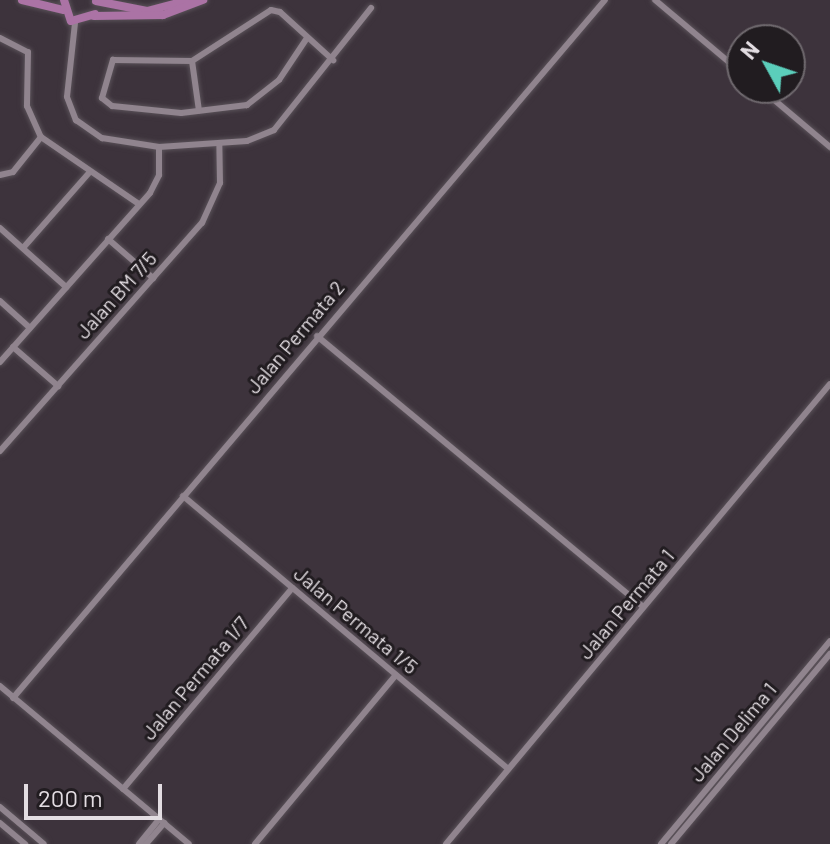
<!DOCTYPE html>
<html>
<head>
<meta charset="utf-8">
<style>
  body { margin:0 }
  #map { position:relative; width:830px; height:844px; overflow:hidden; background:#3d333c; font-family:Barlow,sans-serif }
  div>[style] { position:absolute }
  [style*='--x'] { left:calc(var(--x)*1px); top:calc(var(--y)*1px); width:calc(var(--w)*1px); rotate:calc(var(--a)*1deg) }
  .roads { filter:drop-shadow(0 0 2px #595158) drop-shadow(0 0 2px #595158) }
  .minor>* { height:6px; margin:-3px; padding:0 3px; transform-origin:3px; border-radius:3px; background:#90848e }
  .major>* { height:8px; margin:-4px; padding:0 4px; transform-origin:4px; border-radius:4px; background:#ab73a5 }
  span { translate:-50% -50%; white-space:nowrap; text-align:center; line-height:1.15; -webkit-text-stroke:6px #211c20; paint-order:stroke }
  .street-label { font-size:20px; color:#e3dde2 }
  .north { position:absolute; left:726px; top:24px; width:80px; height:80px; box-sizing:border-box; background:#211c20; border:2px solid #6f696e; border-radius:50%; rotate:310deg; font-size:22px; font-weight:700; line-height:32px; text-align:center; color:#e3dde2 }
  .north::after { content:''; display:block; margin:auto; width:28px; height:36px; background:#5bcebb; clip-path:polygon(50% 0,100% 100%,50% 72%,0 100%) }
  .scale { position:absolute; left:24px; top:784px; width:138px; height:36px; box-sizing:border-box; border:4px solid #e3dde2; border-top:0; padding-left:10px; font-size:24px; line-height:28px; white-space:nowrap; color:#e3dde2; -webkit-text-stroke:6px #211c20; paint-order:stroke }
</style>
</head>
<body>
<div id="map">
  <div class="roads">
    <div class="minor">
      <div style="--x:655;--y:0;--w:114;--a:40"></div>
      <div style="--x:75;--y:23;--w:74;--a:96.2"></div>
      <div style="--x:67;--y:97;--w:25;--a:69"></div>
      <div style="--x:76;--y:120;--w:32;--a:35"></div>
      <div style="--x:102;--y:138;--w:58;--a:9"></div>
      <div style="--x:159;--y:147;--w:88;--a:-3.9"></div>
      <div style="--x:247;--y:141;--w:29;--a:-22"></div>
      <div style="--x:274;--y:130;--w:156;--a:-51.5"></div>
      <div style="--x:0;--y:38;--w:31;--a:27"></div>
      <div style="--x:28;--y:52;--w:54;--a:91.1"></div>
      <div style="--x:27;--y:106;--w:34;--a:66"></div>
      <div style="--x:41;--y:137;--w:119;--a:34.4"></div>
      <div style="--x:307;--y:38;--w:50;--a:123.7"></div>
      <div style="--x:279;--y:80;--w:41;--a:142"></div>
      <div style="--x:247;--y:105;--w:66;--a:173.1"></div>
      <div style="--x:181;--y:113;--w:69;--a:-174.2"></div>
      <div style="--x:112;--y:106;--w:13;--a:-141"></div>
      <div style="--x:102;--y:98;--w:40;--a:-74"></div>
      <div style="--x:113;--y:60;--w:79;--a:0.7"></div>
      <div style="--x:192;--y:61;--w:94;--a:-32.8"></div>
      <div style="--x:271;--y:10;--w:9;--a:13"></div>
      <div style="--x:280;--y:12;--w:72;--a:42.2"></div>
      <div style="--x:192;--y:61;--w:50;--a:82"></div>
      <div style="--x:760;--y:88;--w:92;--a:40.1"></div>
      <div style="--x:0;--y:175;--w:13;--a:-13"></div>
      <div style="--x:13;--y:172;--w:45;--a:-51.3"></div>
      <div style="--x:0;--y:228;--w:89;--a:41.8"></div>
      <div style="--x:108;--y:239;--w:60;--a:40.9"></div>
      <div style="--x:23;--y:248;--w:100;--a:-48.7"></div>
      <div style="--x:0;--y:301;--w:40;--a:42"></div>
      <div style="--x:317;--y:336;--w:424;--a:39.7"></div>
      <div style="--x:13;--y:347;--w:60;--a:40.9"></div>
      <div style="--x:0;--y:362;--w:226;--a:-48.4"></div>
      <div style="--x:150;--y:193;--w:20;--a:-63"></div>
      <div style="--x:159;--y:175;--w:28;--a:-90"></div>
      <div style="--x:0;--y:451;--w:305;--a:-48.5"></div>
      <div style="--x:202;--y:223;--w:44;--a:-65.8"></div>
      <div style="--x:220;--y:183;--w:39;--a:-91"></div>
      <div style="--x:183;--y:496;--w:424;--a:40"></div>
      <div style="--x:0;--y:686;--w:246;--a:39.9"></div>
      <div style="--x:13;--y:698;--w:915;--a:-49.7"></div>
      <div style="--x:123;--y:789;--w:263;--a:-49.9"></div>
      <div style="--x:0;--y:807;--w:57;--a:40.1"></div>
      <div style="--x:0;--y:823;--w:33;--a:40"></div>
      <div style="--x:139;--y:844;--w:32;--a:-51"></div>
      <div style="--x:146;--y:844;--w:28;--a:-49"></div>
      <div style="--x:255;--y:844;--w:220;--a:-50.2"></div>
      <div style="--x:446;--y:844;--w:599;--a:-50.15"></div>
      <div style="--x:661;--y:844;--w:264;--a:-50.2"></div>
      <div style="--x:671;--y:844;--w:248;--a:-50.1"></div>
    </div>
    <div class="major">
      <div style="--x:22;--y:0;--w:42;--a:13.7"></div>
      <div style="--x:64;--y:0;--w:22;--a:72"></div>
      <div style="--x:71;--y:21;--w:25;--a:-16"></div>
      <div style="--x:96;--y:1;--w:52;--a:11.1"></div>
      <div style="--x:147;--y:11;--w:43;--a:-14.7"></div>
      <div style="--x:94;--y:16;--w:69;--a:-0.8"></div>
      <div style="--x:163;--y:15;--w:43;--a:-20.6"></div>
    </div>
  </div>
  <div class="street-label">
    <span style="left:116px;top:295px;rotate:-48deg">Jalan BM 7/5</span>
    <span style="left:295px;top:337px;rotate:-50deg">Jalan Permata 2</span>
    <span style="left:626px;top:604px;rotate:-50deg">Jalan Permata 1</span>
    <span style="left:356px;top:620px;rotate:40deg">Jalan Permata 1/5</span>
    <span style="left:195px;top:678px;rotate:-50deg">Jalan Permata 1/7</span>
    <span style="left:733px;top:732px;rotate:-50deg">Jalan Delima 1</span>
  </div>
  <div class="north">N</div>
  <div class="scale">200 m</div>
</div>
</body>
</html>
